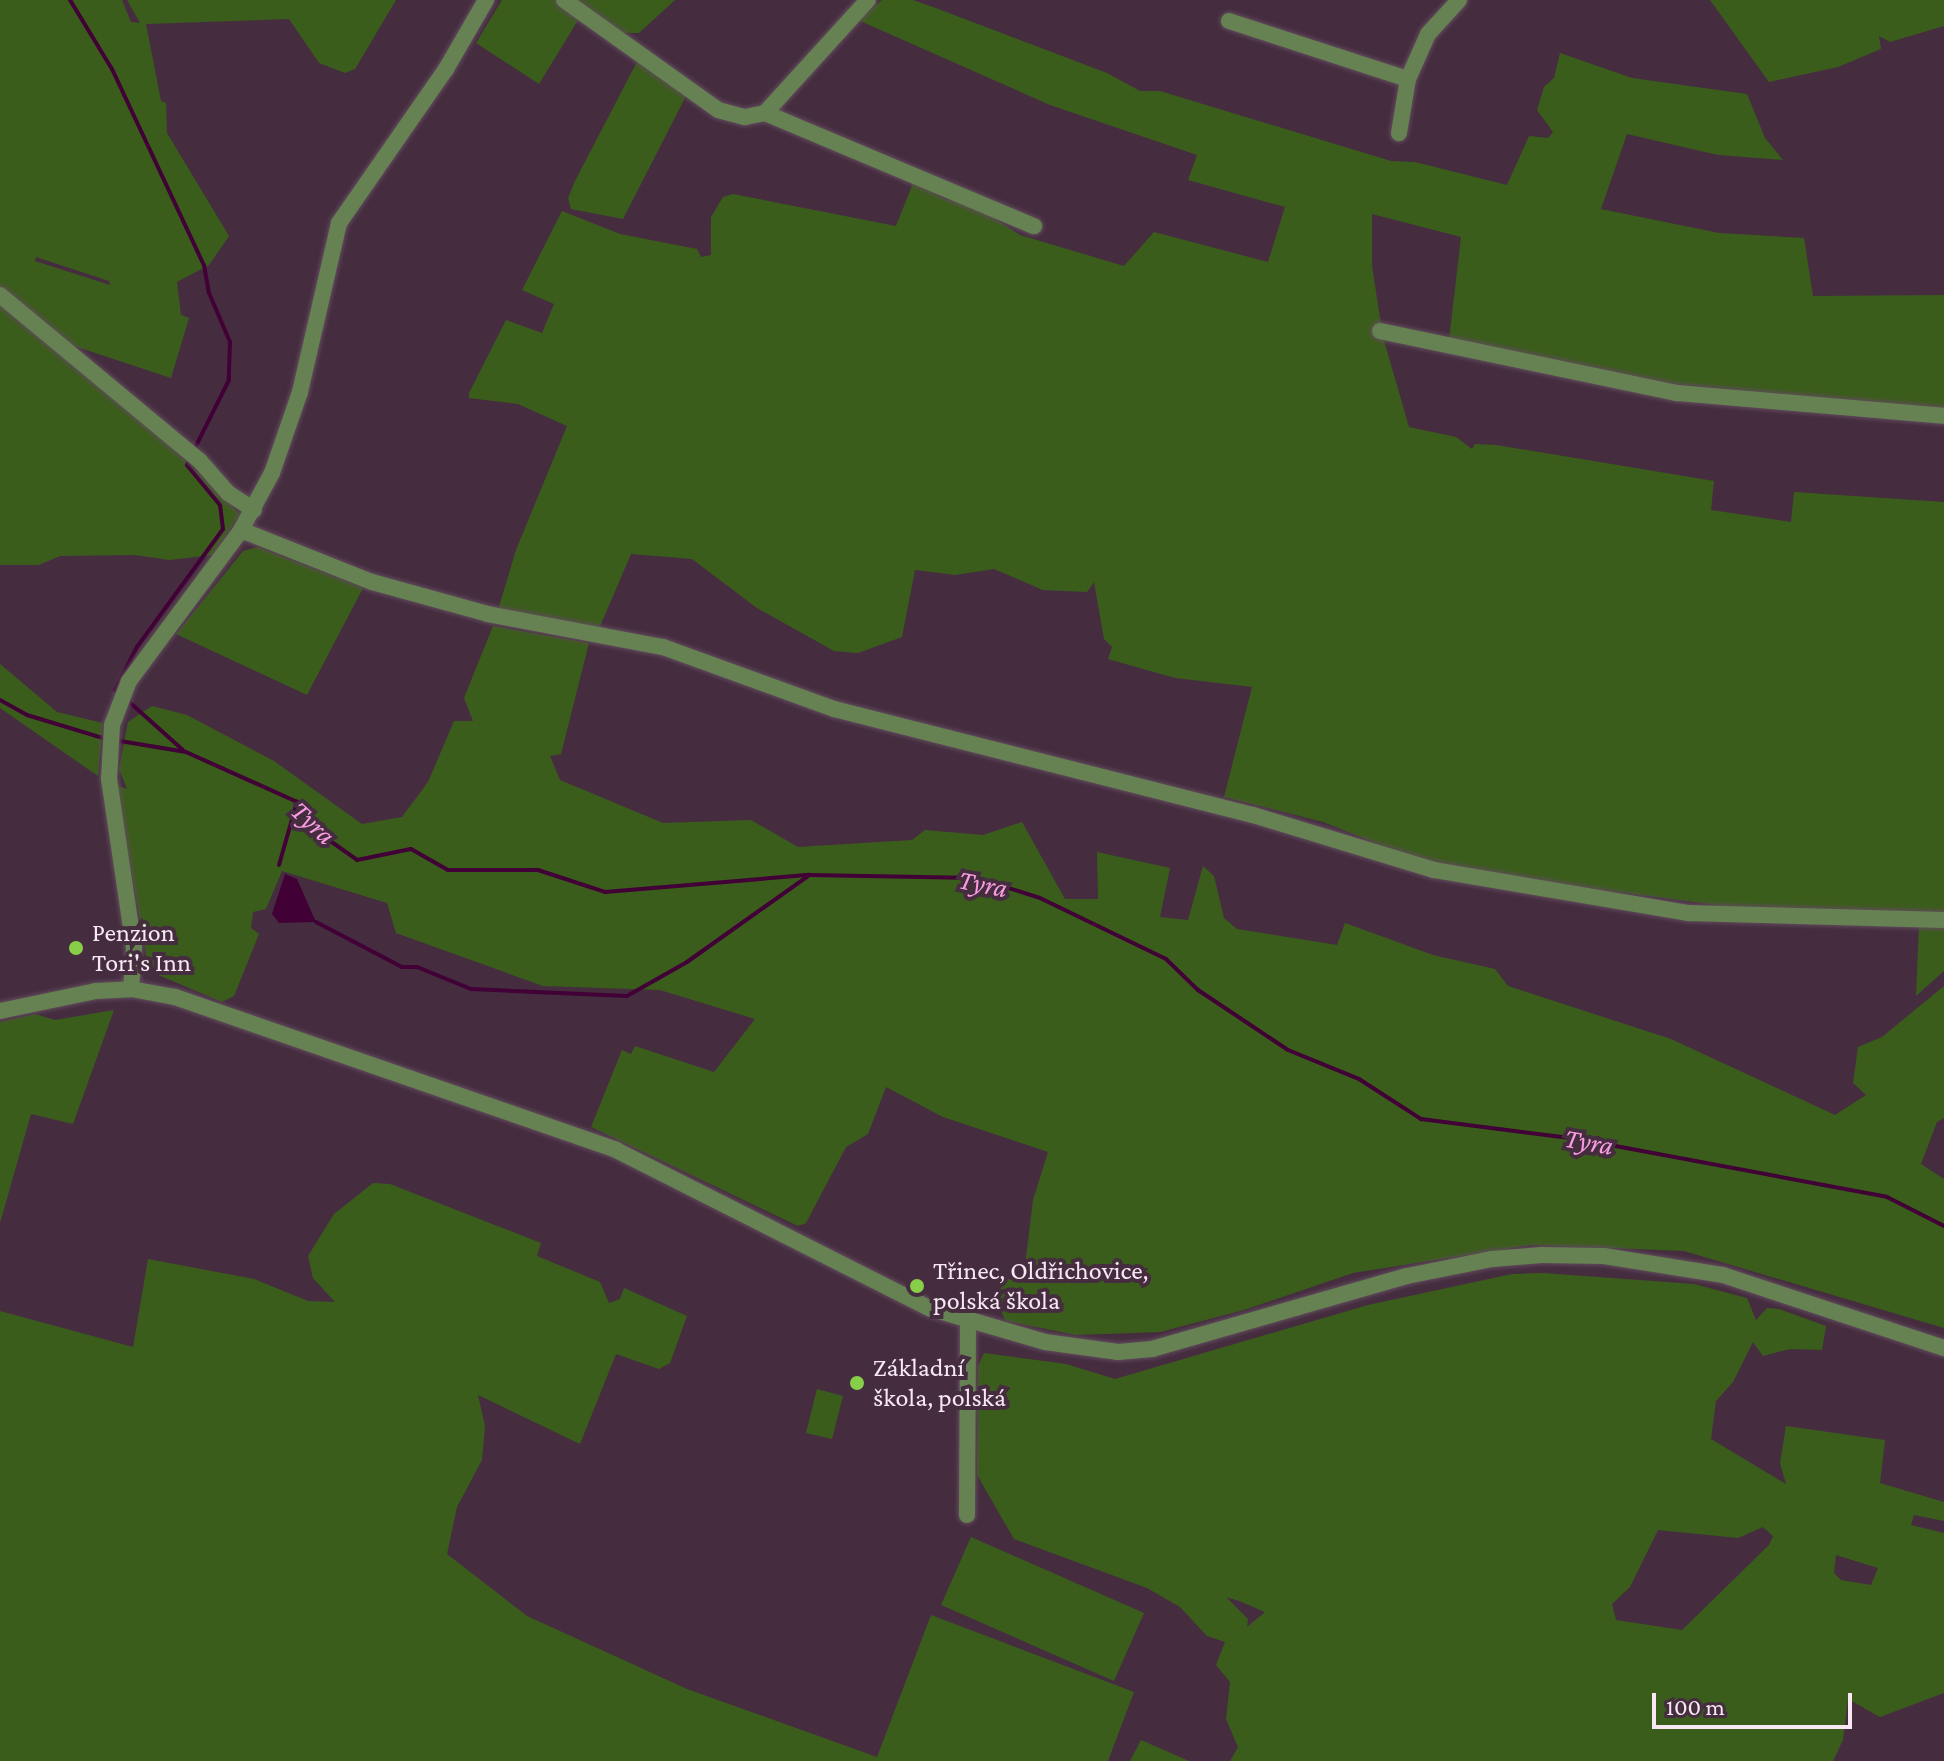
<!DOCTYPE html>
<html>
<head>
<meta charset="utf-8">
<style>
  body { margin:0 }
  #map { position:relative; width:1944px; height:1761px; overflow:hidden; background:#452d3f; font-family:"Crimson Pro",serif }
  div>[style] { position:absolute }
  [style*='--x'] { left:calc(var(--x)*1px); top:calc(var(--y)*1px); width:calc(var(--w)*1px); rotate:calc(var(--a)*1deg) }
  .green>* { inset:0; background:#3b5d1c }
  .water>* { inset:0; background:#410136 }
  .stream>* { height:4px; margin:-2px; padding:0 2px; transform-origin:2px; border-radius:2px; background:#410136 }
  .roads { filter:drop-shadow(0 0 2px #614b5c) drop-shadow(0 0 2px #614b5c) }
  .minor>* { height:16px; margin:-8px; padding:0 8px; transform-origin:8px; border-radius:8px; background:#668252 }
  .dots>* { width:22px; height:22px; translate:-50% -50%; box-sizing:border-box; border:4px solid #452d3f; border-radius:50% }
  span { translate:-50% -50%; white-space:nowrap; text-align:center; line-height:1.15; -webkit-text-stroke:8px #452d3f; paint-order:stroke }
  .poi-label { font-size:26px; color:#f7e8f3 }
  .left { translate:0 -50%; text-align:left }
  .water-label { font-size:28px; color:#f99ce2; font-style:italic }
  .scale { position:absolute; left:1652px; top:1693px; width:200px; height:36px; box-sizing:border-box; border:4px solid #f7e8f3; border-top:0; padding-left:10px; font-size:24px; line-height:28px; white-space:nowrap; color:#f7e8f3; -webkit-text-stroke:6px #452d3f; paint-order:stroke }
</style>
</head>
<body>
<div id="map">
  <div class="green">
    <div style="clip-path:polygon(evenodd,0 0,122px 0,131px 22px,140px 23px,127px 0,396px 0,355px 69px,345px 73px,319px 63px,289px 19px,146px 24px,161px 101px,166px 103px,167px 133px,229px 236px,209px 265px,177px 282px,181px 315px,189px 318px,171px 378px,65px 343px,240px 514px,213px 555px,169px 560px,135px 555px,60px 556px,39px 565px,0 565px,0 0,36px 257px,109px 281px,110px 285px,35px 261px,36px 257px)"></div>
    <div style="clip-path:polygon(502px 0,555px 0,580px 17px,539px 84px,476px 43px)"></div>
    <div style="clip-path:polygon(577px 0,675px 0,639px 33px,623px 33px)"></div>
    <div style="clip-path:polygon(882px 0,913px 0,933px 7px,1107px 73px,1140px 91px,1160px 91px,1391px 161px,1415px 162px,1507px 185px,1529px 136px,1548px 138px,1553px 132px,1537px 110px,1544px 87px,1554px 78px,1560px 53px,1632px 78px,1747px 94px,1765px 138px,1783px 160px,1718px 155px,1627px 134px,1601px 209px,1719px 233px,1804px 238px,1813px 296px,1944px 295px,1944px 410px,1645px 381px,1644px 377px,1642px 381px,1449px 340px,1461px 237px,1372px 214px,1372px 266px,1383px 337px,1409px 427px,1456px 437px,1472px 449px,1475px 444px,1496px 445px,1714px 481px,1711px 510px,1791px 522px,1794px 492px,1944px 502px,1944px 914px,1725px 906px,1540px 882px,1418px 860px,1323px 822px,1224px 797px,1252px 687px,1175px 678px,1108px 659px,1112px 647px,1104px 639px,1094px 582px,1087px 592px,1043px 590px,994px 569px,955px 575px,915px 570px,902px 637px,858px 653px,834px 651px,757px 608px,692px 559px,631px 554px,598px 631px,498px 610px,516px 550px,567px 426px,518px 404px,469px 398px,469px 393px,506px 320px,542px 333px,554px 304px,522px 290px,562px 211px,620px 234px,697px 249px,701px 257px,711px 255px,711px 217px,723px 197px,733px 194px,896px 226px,915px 178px,940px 197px,985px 212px,1020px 235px,1124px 266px,1154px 232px,1268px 262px,1285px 207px,1188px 180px,1197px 155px,1050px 105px,858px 20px)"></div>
    <div style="clip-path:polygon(1710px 0,1944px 0,1944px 26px,1890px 42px,1879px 36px,1881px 49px,1838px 67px,1769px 82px)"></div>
    <div style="clip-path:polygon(639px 58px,686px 96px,623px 219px,571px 209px,568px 198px,575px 181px)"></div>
    <div style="clip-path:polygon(258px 547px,363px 588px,307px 695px,176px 634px,243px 551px)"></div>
    <div style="clip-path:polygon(493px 626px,589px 643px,561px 754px,550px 756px,560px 780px,663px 823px,751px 820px,798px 847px,912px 840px,925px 830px,983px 835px,1022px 822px,1065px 899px,1098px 899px,1097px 852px,1170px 868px,1160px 917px,1188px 920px,1203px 866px,1214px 876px,1224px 918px,1237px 929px,1337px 945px,1345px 923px,1433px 955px,1495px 969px,1508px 986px,1671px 1039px,1835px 1115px,1866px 1095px,1853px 1083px,1858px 1047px,1882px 1037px,1944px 986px,1944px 1118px,1937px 1122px,1921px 1164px,1944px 1179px,1944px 1328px,1684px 1251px,1530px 1245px,1353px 1273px,1244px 1310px,1160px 1332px,1076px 1335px,1006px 1321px,995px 1300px,1005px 1279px,1020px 1280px,1024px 1274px,1033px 1200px,1048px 1152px,943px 1117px,886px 1087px,868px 1134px,846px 1147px,806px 1223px,798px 1226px,591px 1127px,622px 1050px,631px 1054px,635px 1046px,714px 1072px,755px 1019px,660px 990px,543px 986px,396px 933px,387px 903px,282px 871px,266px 909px,253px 912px,251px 928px,259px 934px,234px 996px,222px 1002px,149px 971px,116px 785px,127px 789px,119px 769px,128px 722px,152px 706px,187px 715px,274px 761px,362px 824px,402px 817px,428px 782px,454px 721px,473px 721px,464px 698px)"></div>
    <div style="clip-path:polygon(0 664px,57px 712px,103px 723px,98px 776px,0 708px)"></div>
    <div style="clip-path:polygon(1919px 925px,1944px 926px,1944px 971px,1916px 996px)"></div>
    <div style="clip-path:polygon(114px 1010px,73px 1124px,31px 1114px,0 1223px,0 1022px,35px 1014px,55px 1020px)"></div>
    <div style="clip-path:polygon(373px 1183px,390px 1184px,541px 1243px,537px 1256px,600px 1282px,609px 1303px,620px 1299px,624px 1288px,687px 1316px,670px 1363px,659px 1369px,616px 1354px,580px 1444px,478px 1395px,485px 1426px,482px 1460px,457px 1507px,447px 1554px,527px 1616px,687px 1689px,877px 1757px,931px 1615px,1134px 1692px,1108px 1761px,0 1761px,0 1311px,133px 1347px,148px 1259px,254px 1279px,308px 1301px,335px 1302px,313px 1278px,308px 1256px,334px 1214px)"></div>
    <div style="clip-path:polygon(evenodd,1543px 1273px,1694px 1284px,1747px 1298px,1756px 1320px,1767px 1308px,1779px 1309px,1826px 1326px,1822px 1350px,1790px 1349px,1763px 1356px,1753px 1342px,1733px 1382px,1716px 1401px,1711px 1439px,1786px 1484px,1780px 1463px,1786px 1426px,1885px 1440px,1880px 1483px,1944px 1502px,1944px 1521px,1914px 1515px,1911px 1525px,1944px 1533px,1944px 1693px,1880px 1717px,1848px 1699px,1843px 1740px,1833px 1761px,1230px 1761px,1238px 1747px,1226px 1719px,1230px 1682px,1216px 1665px,1225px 1642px,1207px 1636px,1180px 1607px,1147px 1588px,1014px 1539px,977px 1475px,978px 1366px,984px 1353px,1066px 1364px,1115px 1379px,1368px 1305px,1512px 1274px,1543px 1273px,1763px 1527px,1773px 1536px,1769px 1545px,1682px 1630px,1616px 1620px,1612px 1604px,1630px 1587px,1658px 1530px,1738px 1538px,1763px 1527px,1543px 1273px,1836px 1555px,1878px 1568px,1871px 1585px,1841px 1580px,1834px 1573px,1836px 1555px,1543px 1273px,1226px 1597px,1239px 1601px,1265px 1612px,1247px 1627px,1248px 1619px,1226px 1597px)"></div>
    <div style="clip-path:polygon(817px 1389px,843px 1396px,832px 1439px,806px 1433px)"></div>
    <div style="clip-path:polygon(971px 1537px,1144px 1613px,1114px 1681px,941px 1605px)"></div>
    <div style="clip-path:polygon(1141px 1740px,1189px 1761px,1130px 1761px)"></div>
  </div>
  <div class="water">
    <div style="clip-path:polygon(285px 874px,297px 879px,316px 922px,279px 923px,272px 914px)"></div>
  </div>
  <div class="stream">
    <div style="--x:70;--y:0;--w:81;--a:58.7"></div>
    <div style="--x:112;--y:69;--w:217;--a:64.9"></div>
    <div style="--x:204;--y:265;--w:28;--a:80"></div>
    <div style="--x:209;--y:293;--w:53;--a:66.8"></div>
    <div style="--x:230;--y:342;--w:38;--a:92"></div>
    <div style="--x:229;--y:380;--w:76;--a:116.6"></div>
    <div style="--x:120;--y:695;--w:7;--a:-135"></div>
    <div style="--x:115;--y:690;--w:48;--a:-62.9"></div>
    <div style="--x:137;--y:647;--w:146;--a:-53.9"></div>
    <div style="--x:223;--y:529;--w:24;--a:-97"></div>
    <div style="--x:220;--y:505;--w:52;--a:-129.5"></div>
    <div style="--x:187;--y:465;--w:5;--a:-68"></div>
    <div style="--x:0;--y:700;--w:31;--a:29"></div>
    <div style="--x:27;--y:715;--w:83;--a:16.9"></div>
    <div style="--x:127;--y:700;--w:75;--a:41.8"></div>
    <div style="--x:114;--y:740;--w:73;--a:9.5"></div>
    <div style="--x:186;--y:752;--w:122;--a:24.2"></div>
    <div style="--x:297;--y:802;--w:46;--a:51.1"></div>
    <div style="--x:326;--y:838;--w:38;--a:35"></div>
    <div style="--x:357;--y:860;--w:55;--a:-11.5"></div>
    <div style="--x:411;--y:849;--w:43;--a:29.6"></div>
    <div style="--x:448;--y:870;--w:90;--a:0"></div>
    <div style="--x:538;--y:870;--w:71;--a:18.2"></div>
    <div style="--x:605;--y:892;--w:205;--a:-4.8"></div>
    <div style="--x:809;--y:875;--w:168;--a:1"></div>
    <div style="--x:977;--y:878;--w:66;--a:17.6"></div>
    <div style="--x:1040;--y:898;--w:140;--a:25.8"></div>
    <div style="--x:1166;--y:959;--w:45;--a:44.1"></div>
    <div style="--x:1198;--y:990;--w:108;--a:33.7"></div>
    <div style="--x:1288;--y:1050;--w:77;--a:22.2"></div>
    <div style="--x:1359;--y:1079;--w:74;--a:32.8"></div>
    <div style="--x:1421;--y:1119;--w:158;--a:7.3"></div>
    <div style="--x:1578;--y:1139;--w:314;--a:10.6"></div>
    <div style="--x:1887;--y:1197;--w:64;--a:27"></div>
    <div style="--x:279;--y:865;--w:66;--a:-74.1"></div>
    <div style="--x:316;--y:922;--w:97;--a:27.6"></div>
    <div style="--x:402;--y:967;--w:15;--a:0"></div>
    <div style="--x:417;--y:967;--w:58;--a:22.2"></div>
    <div style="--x:471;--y:989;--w:156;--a:2.6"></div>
    <div style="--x:627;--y:996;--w:69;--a:-29.5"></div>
    <div style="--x:687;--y:962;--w:148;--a:-35.4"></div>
  </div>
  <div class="roads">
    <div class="minor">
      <div style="--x:564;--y:0;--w:189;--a:35.5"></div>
      <div style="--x:718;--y:110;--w:28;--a:15"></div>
      <div style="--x:745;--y:117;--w:20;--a:-11"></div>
      <div style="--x:765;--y:113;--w:153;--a:-47.7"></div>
      <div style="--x:1229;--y:21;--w:188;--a:18"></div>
      <div style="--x:1408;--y:79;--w:55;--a:99.5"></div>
      <div style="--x:1408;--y:79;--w:49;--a:-66"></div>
      <div style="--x:1428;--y:34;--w:46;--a:-47.6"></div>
      <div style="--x:765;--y:113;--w:292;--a:22.8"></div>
      <div style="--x:0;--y:295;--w:259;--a:39.7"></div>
      <div style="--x:199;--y:460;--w:44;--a:48.7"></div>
      <div style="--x:228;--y:493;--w:31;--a:33"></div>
      <div style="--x:1380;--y:331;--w:303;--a:11.8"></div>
      <div style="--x:1677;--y:393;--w:268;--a:4.9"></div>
      <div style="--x:241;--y:530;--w:141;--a:21.7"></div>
      <div style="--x:372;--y:582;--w:120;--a:15.4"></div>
      <div style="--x:488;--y:614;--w:178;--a:10.7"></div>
      <div style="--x:663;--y:647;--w:182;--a:19.9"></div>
      <div style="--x:834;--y:709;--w:432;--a:14.2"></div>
      <div style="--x:1253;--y:815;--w:189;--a:16.9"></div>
      <div style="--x:1434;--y:870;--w:258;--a:9.6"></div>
      <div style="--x:1688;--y:913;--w:256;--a:1.6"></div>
      <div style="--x:131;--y:989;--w:41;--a:-85.8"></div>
      <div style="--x:134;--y:948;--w:171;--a:-98.4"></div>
      <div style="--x:109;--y:779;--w:54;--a:-86.8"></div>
      <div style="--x:112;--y:725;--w:47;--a:-68.9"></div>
      <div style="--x:129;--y:681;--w:188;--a:-53.4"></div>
      <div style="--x:241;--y:530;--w:65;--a:-61.5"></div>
      <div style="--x:272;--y:473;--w:86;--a:-70.9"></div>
      <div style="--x:300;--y:392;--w:173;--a:-77"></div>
      <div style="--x:339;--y:223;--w:188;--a:-55.2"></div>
      <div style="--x:446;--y:69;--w:80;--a:-59.9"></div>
      <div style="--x:0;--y:1011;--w:98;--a:-11.8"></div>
      <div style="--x:96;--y:991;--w:35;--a:-3"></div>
      <div style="--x:131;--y:989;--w:45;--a:10.3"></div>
      <div style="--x:175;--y:997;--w:467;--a:19.1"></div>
      <div style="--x:616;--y:1150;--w:351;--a:26.8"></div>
      <div style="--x:929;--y:1308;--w:121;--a:16.3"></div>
      <div style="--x:1045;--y:1342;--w:74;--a:7.8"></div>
      <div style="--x:1118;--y:1352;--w:34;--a:-5"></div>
      <div style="--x:1152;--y:1349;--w:265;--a:-16"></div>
      <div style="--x:1407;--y:1276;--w:87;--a:-11.3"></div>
      <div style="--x:1492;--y:1259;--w:50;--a:-4.6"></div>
      <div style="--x:1542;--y:1255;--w:62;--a:0.9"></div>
      <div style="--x:1604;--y:1256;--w:121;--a:9.1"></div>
      <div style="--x:1723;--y:1275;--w:233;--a:18.3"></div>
      <div style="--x:967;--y:1515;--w:192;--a:-89.7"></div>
    </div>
  </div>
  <div class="dots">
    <div style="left:76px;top:948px;background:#88cf49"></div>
    <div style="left:917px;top:1286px;background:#88cf49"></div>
    <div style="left:857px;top:1383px;background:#88cf49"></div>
  </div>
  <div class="poi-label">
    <span class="left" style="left:92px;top:948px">Penzion<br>Tori's Inn</span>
    <span class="left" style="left:933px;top:1286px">Třinec, Oldřichovice,<br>polská škola</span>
    <span class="left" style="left:873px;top:1383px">Základní<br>škola, polská</span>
  </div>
  <div class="water-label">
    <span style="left:313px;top:823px;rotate:43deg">Tyra</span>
    <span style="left:983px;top:884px;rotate:11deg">Tyra</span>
    <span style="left:1589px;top:1142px;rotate:10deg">Tyra</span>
  </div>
  <div class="scale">100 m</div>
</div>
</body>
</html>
